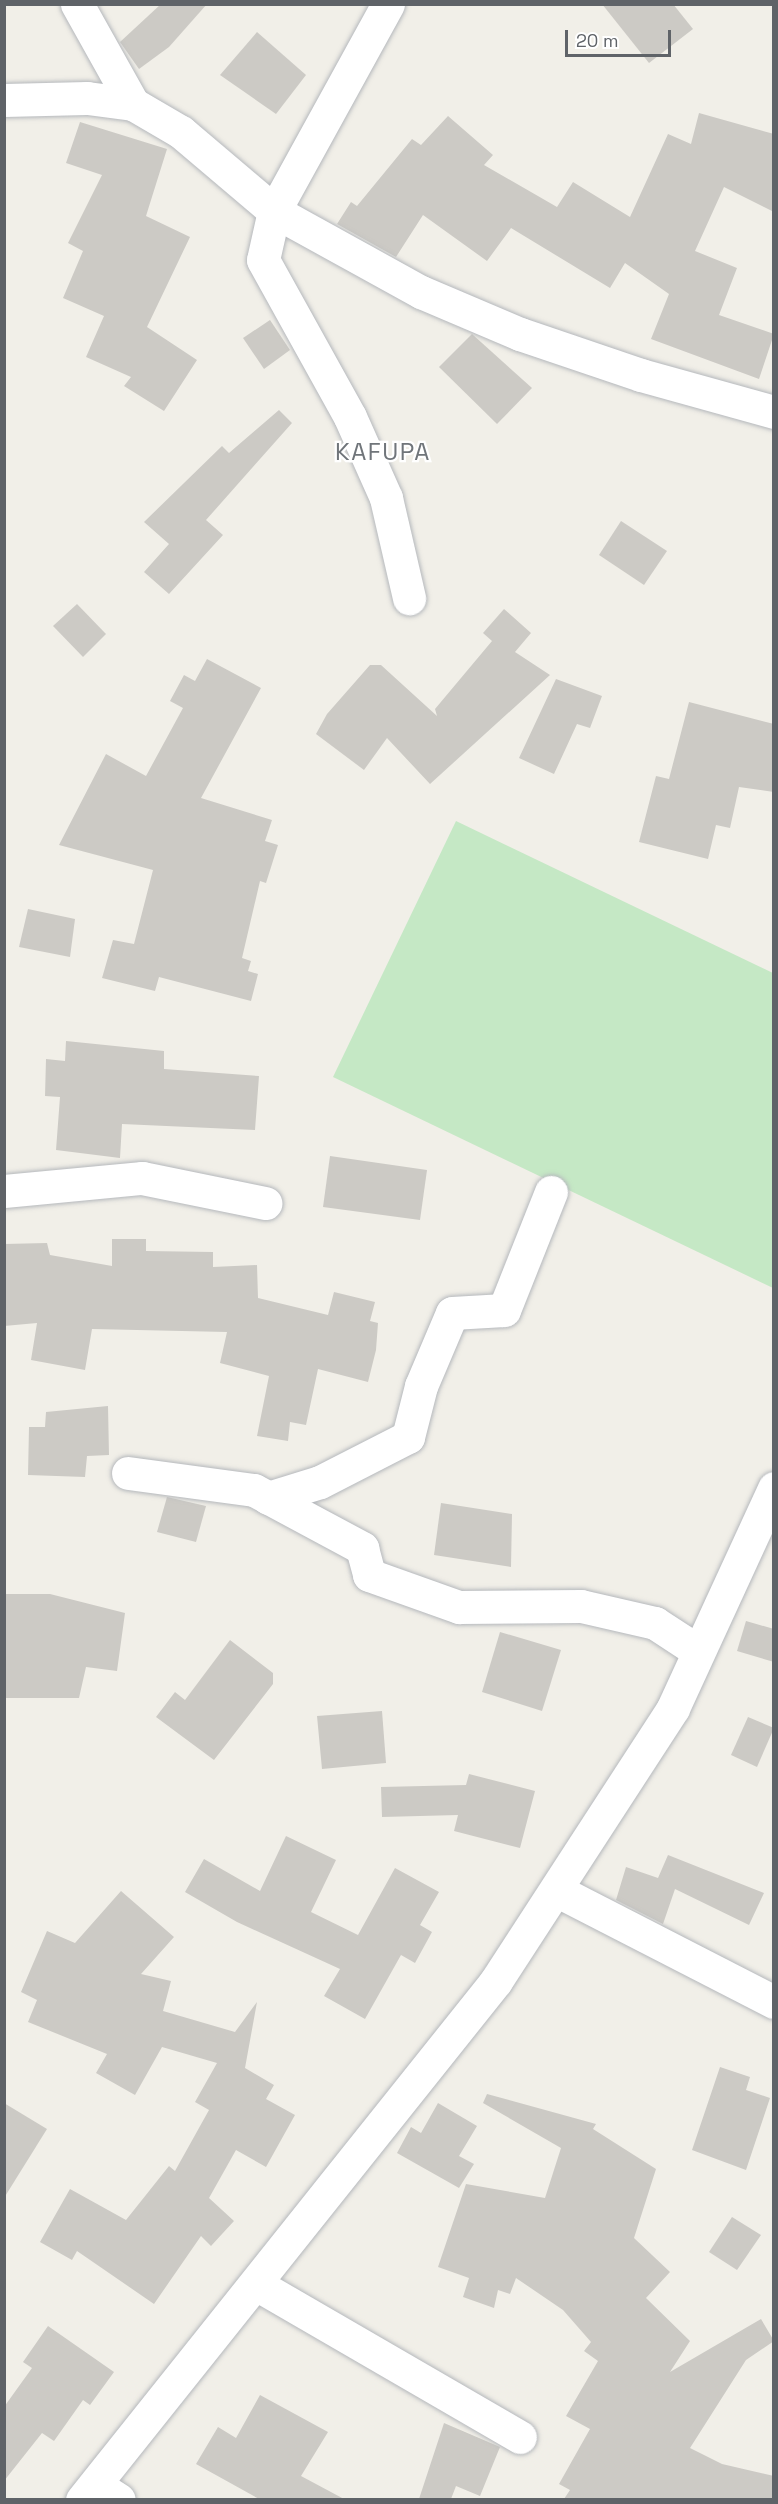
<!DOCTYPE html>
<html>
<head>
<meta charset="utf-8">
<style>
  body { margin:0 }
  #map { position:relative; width:778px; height:2504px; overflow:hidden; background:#f1efe8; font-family:"Space Grotesk",sans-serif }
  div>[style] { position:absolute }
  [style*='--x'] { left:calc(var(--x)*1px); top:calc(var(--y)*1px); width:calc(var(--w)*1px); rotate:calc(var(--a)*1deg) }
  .green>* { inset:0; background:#c5e8c5 }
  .building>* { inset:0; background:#cccac5 }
  .roads { filter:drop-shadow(0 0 2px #b5b8bc) drop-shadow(0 0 2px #b5b8bc) }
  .minor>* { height:33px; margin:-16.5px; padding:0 16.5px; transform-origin:16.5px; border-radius:16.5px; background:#fff }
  span { translate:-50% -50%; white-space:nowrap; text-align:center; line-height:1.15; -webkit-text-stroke:4.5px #fff; paint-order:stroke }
  .quarter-label { font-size:24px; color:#70757a; letter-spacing:1.5px }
  .frame { position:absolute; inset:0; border:6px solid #5f6368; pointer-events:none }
  .scale { position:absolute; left:565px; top:30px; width:106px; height:27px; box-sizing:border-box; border:3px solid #5f6368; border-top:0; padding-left:8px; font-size:18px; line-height:21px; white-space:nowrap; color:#5f6368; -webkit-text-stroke:4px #fff; paint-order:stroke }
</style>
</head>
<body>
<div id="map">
  <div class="green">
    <div style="clip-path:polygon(456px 821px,773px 973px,773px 1288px,333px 1077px)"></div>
  </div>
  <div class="building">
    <div style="clip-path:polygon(161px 4px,207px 4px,169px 47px,139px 69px,120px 42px)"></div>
    <div style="clip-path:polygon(602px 4px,673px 4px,693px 29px,649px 63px)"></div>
    <div style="clip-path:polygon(257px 32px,306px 75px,276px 114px,220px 75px)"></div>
    <div style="clip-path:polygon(699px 113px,774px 134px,774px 212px,724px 187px,695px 251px,737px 268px,719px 315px,774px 334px,759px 379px,651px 339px,669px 294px,625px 263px,610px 288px,511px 228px,487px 261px,423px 215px,396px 257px,337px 224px,351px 202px,357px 206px,412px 139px,421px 145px,448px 116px,493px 155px,484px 165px,557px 207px,573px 182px,630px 217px,668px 134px,691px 144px)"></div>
    <div style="clip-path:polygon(80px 122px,167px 149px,146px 216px,190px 237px,147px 327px,197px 360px,164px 411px,124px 386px,131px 377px,86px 357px,104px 316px,63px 298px,83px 251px,68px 243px,102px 175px,66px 163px)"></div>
    <div style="clip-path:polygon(270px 320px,290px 350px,264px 369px,243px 338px)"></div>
    <div style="clip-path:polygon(472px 334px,532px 388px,497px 424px,439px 367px)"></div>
    <div style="clip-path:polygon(279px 410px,292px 423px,206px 520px,223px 535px,169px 594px,144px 572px,169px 544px,144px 522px,222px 446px,229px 453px)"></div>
    <div style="clip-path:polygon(621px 521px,667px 551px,644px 585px,599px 555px)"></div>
    <div style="clip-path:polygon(77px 604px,106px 634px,83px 657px,53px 626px)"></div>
    <div style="clip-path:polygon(504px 609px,531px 633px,515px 652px,550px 675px,430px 784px,387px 738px,364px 770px,316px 734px,327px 714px,370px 665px,381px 665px,437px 716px,435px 709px,492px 641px,483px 633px)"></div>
    <div style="clip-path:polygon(207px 659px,261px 688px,201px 798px,272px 820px,265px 841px,278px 845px,266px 883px,260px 881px,242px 958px,251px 961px,248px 971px,258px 974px,251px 1001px,159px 977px,155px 991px,102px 978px,113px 940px,134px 944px,153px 870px,59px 845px,106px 754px,146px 776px,183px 708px,170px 701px,184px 675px,195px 681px)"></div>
    <div style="clip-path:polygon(556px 679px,602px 696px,590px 728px,577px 724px,554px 774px,519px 758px)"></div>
    <div style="clip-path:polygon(689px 702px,774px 724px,774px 792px,739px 787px,730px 828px,716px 825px,708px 859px,639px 842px,656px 776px,669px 779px)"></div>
    <div style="clip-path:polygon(28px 909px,75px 919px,70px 957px,19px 947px)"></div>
    <div style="clip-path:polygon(66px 1041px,164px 1051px,164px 1069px,259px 1076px,255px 1130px,122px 1124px,120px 1158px,56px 1150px,60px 1097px,45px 1096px,46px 1059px,65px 1061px)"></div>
    <div style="clip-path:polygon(330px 1156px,427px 1170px,420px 1220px,323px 1207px)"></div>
    <div style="clip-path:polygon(112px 1239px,146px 1239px,146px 1251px,213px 1252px,213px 1267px,257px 1265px,258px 1298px,328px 1315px,334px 1292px,375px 1302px,370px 1321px,378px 1323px,376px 1350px,368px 1382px,318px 1369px,306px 1425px,290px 1422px,288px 1441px,257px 1436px,269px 1376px,220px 1363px,227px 1332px,92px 1329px,85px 1370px,31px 1360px,37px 1323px,4px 1326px,4px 1244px,47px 1243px,50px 1255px,112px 1266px)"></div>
    <div style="clip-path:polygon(108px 1406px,109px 1455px,87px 1456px,85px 1477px,28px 1475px,29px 1427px,45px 1427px,46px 1412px)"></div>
    <div style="clip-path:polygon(167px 1497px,206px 1506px,196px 1542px,157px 1532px)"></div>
    <div style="clip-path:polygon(441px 1503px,512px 1514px,511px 1567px,434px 1555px)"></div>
    <div style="clip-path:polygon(4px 1594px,50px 1594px,125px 1613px,117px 1671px,86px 1667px,79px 1698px,4px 1698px)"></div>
    <div style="clip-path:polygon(746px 1621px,774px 1629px,774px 1662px,737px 1651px)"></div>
    <div style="clip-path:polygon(500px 1632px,561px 1650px,542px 1711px,482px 1692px)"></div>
    <div style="clip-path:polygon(230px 1640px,273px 1673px,273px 1684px,214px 1760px,156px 1717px,175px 1692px,185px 1700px)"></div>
    <div style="clip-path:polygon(382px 1711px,386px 1763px,322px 1769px,317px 1716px)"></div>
    <div style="clip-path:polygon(748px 1717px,774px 1728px,757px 1767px,731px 1755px)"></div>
    <div style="clip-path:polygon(469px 1774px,535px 1791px,520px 1848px,454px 1831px,458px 1815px,382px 1817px,381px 1787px,466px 1785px)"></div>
    <div style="clip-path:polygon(286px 1836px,336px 1860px,311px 1912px,358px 1935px,395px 1868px,439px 1892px,420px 1925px,432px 1932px,415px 1963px,401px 1955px,365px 2019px,324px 1996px,340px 1969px,237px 1922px,185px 1892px,204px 1859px,260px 1891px)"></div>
    <div style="clip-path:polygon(668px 1855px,764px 1893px,749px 1925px,675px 1889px,663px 1924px,616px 1900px,626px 1867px,658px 1878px)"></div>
    <div style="clip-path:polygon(121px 1891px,174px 1937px,141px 1974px,171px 1981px,163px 2011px,235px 2032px,257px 2002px,245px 2068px,274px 2085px,266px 2099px,295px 2115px,266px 2167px,236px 2150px,209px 2198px,234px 2221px,211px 2246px,201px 2236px,154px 2304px,77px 2251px,72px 2260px,40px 2242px,70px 2189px,126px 2220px,169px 2166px,175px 2171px,209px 2110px,195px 2102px,217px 2063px,162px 2047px,135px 2095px,96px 2073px,107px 2054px,28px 2022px,37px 2000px,21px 1992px,47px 1931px,75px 1943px)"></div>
    <div style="clip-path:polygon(720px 2067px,750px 2077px,746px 2090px,770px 2098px,746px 2170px,692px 2150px)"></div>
    <div style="clip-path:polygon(487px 2094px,596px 2124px,593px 2129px,656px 2169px,634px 2238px,670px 2272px,646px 2298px,690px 2341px,670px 2372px,761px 2319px,774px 2341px,746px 2360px,690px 2448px,722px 2464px,774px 2476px,774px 2499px,564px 2499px,570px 2490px,559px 2484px,590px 2429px,566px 2416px,598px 2361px,584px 2351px,591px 2342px,563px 2310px,516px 2278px,510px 2294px,498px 2290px,494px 2308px,463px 2297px,469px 2278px,438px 2267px,466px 2184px,545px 2198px,561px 2148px,483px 2103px)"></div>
    <div style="clip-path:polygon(4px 2103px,47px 2129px,4px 2198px)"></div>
    <div style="clip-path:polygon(438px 2103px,477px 2126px,459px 2156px,474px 2164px,459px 2188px,397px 2153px,411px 2127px,421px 2133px)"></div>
    <div style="clip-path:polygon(732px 2217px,761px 2235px,737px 2270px,709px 2252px)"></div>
    <div style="clip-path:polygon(48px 2326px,114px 2372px,90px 2405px,83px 2400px,54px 2441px,42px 2433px,4px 2481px,4px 2407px,32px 2368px,23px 2362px)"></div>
    <div style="clip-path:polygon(260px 2395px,328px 2432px,301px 2476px,344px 2499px,259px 2499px,196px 2464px,218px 2427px,236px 2438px)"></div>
    <div style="clip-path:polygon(444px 2423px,500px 2447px,480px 2496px,456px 2486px,451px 2499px,419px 2499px)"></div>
  </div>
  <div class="roads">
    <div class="minor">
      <div style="--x:77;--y:4;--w:115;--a:60.8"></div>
      <div style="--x:388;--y:4;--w:236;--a:118.8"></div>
      <div style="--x:274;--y:211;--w:50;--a:102.7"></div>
      <div style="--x:263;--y:260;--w:179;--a:61"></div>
      <div style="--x:350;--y:417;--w:89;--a:66"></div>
      <div style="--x:386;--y:498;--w:103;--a:77"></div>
      <div style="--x:4;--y:100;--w:83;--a:-1.4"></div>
      <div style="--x:87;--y:98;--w:46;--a:7.4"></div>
      <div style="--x:133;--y:104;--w:56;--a:30.3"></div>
      <div style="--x:181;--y:132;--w:122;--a:40.3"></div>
      <div style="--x:274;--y:211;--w:168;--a:28.9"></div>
      <div style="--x:421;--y:292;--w:108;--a:23"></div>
      <div style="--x:520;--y:334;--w:128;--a:18.7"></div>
      <div style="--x:641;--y:375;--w:138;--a:15.5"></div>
      <div style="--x:4;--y:1191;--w:139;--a:-5.4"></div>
      <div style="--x:142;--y:1178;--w:126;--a:11.5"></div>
      <div style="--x:128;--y:1473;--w:127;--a:7.7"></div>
      <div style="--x:254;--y:1490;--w:123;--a:28.2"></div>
      <div style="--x:362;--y:1548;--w:28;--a:75"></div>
      <div style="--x:369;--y:1575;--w:96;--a:19.6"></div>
      <div style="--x:459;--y:1607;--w:122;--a:-0.5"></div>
      <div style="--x:581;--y:1606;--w:76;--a:12.9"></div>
      <div style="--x:655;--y:1623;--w:51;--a:33.1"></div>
      <div style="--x:268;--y:1498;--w:54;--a:-17.1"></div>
      <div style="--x:320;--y:1482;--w:99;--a:-27.1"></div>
      <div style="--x:408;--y:1437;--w:53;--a:-75.7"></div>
      <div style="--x:421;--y:1386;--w:79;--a:-67"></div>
      <div style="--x:452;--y:1313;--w:52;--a:-3.3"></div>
      <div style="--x:504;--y:1310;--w:127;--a:-68.3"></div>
      <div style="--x:556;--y:1890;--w:245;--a:27.2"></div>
      <div style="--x:256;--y:2284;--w:305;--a:30.1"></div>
      <div style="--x:96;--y:2485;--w:27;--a:33"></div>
      <div style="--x:82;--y:2500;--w:664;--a:-51.42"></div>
      <div style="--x:496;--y:1981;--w:325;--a:-57"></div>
      <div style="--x:673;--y:1708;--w:242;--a:-65.3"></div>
    </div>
  </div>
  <div class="quarter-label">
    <span style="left:383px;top:452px">KAFUPA</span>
  </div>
  <div class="frame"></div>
  <div class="scale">20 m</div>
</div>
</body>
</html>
